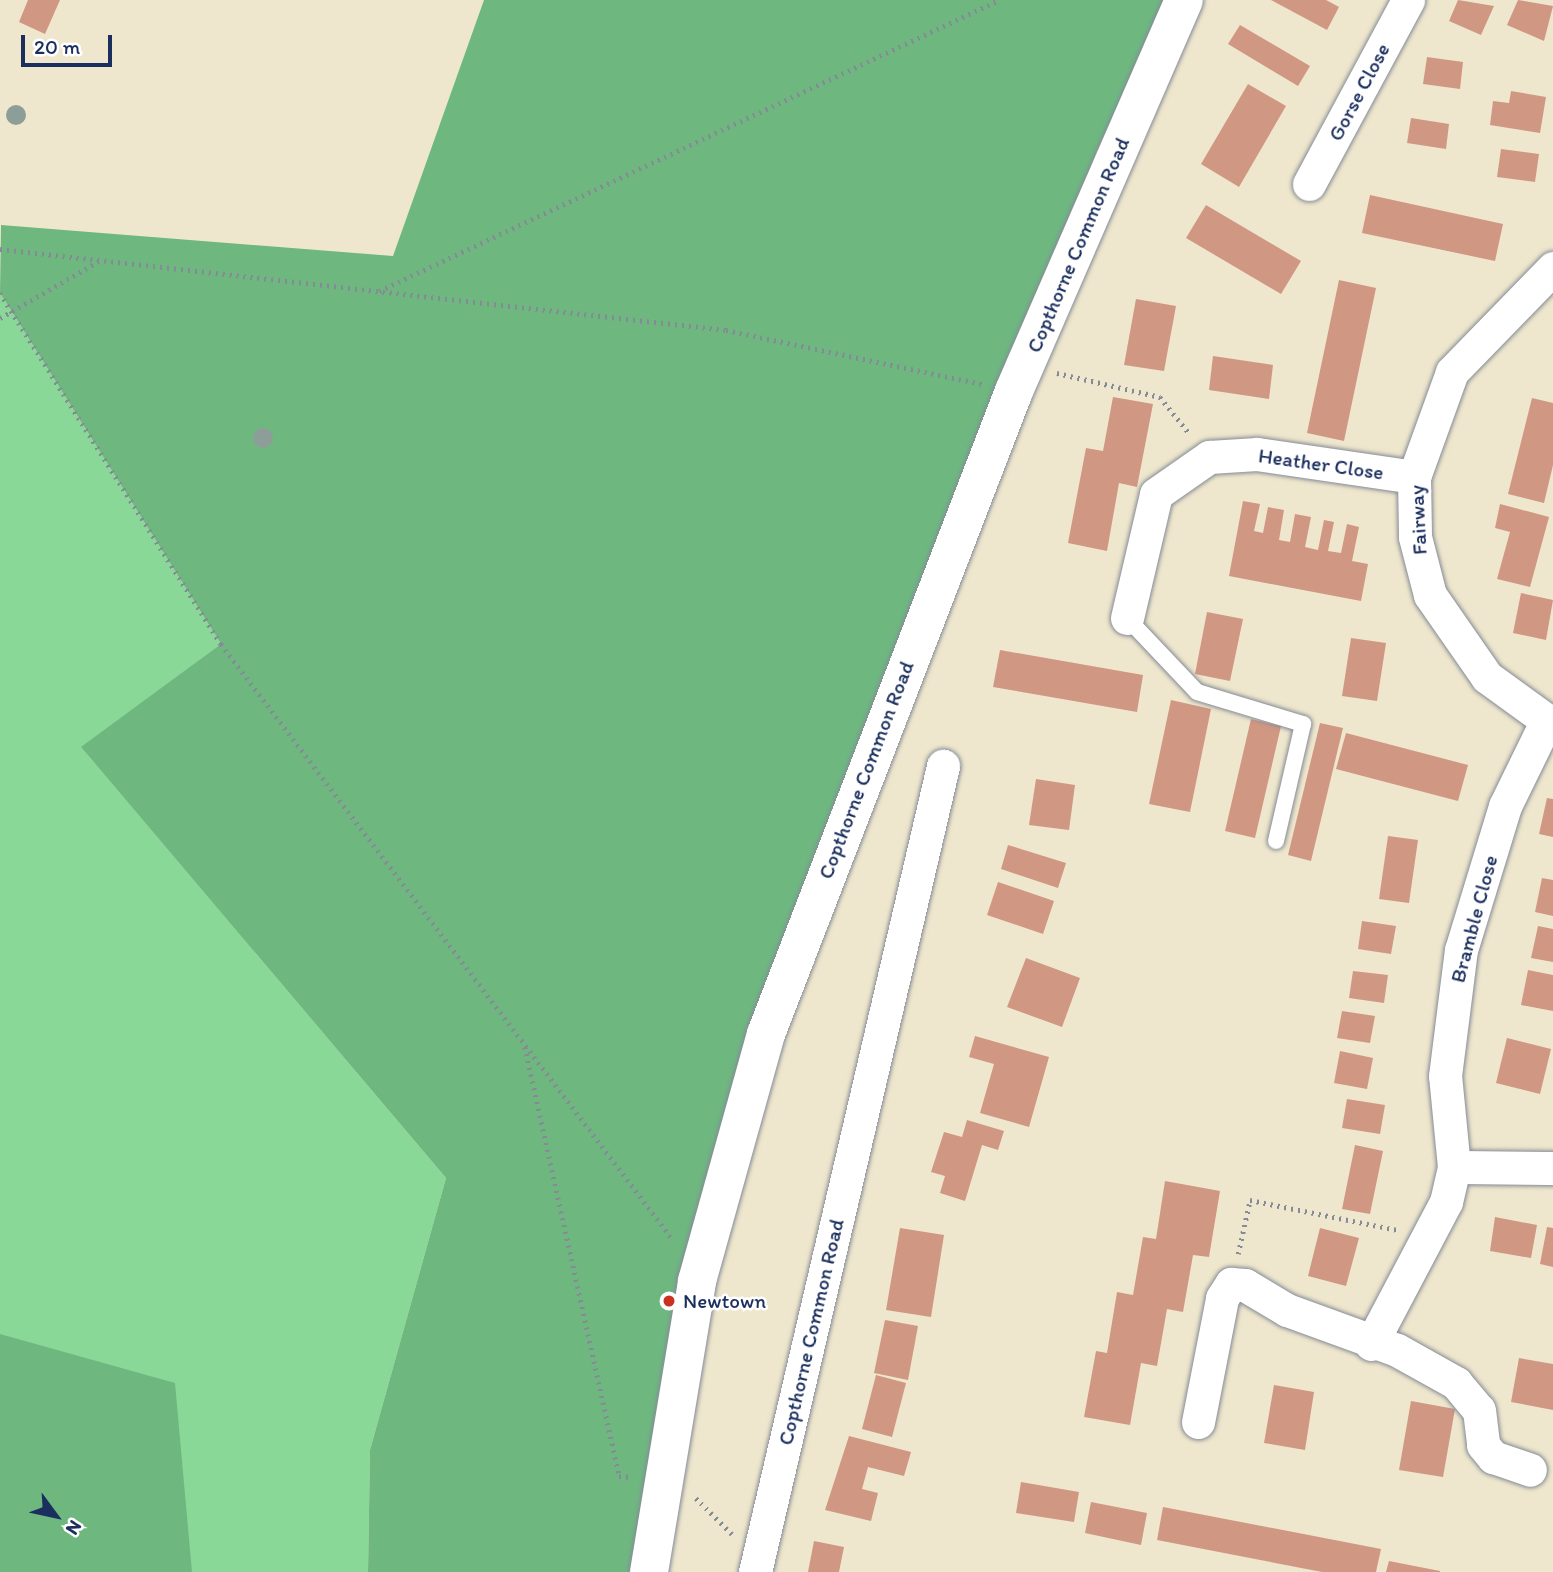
<!DOCTYPE html>
<html>
<head>
<meta charset="utf-8">
<style>
  body { margin:0 }
  #map { position:relative; width:1553px; height:1572px; overflow:hidden; background:#efe7cd; font-family:Itim,sans-serif }
  div>[style] { position:absolute }
  [style*='--x'] { left:calc(var(--x)*1px); top:calc(var(--y)*1px); width:calc(var(--w)*1px); rotate:calc(var(--a)*1deg) }
  .green>* { inset:0; background:#89d897 }
  .forest>* { inset:0; background:#6eb880 }
  .building>* { inset:0; background:#d09783 }
  .path>* { height:4.5px; margin-top:-2.25px; transform-origin:0; background:repeating-linear-gradient(90deg,#858b96 0 2px,transparent 0 7px) }
  .roads { filter:drop-shadow(0 0 2px #858b96) drop-shadow(0 0 2px #858b96) }
  .service>* { height:16px; margin:-8px; padding:0 8px; transform-origin:8px; border-radius:8px; background:#fff }
  .minor>* { height:33px; margin:-16.5px; padding:0 16.5px; transform-origin:16.5px; border-radius:16.5px; background:#fff }
  .trunk>* { height:38px; margin:-19px; padding:0 19px; transform-origin:19px; border-radius:19px; background:#fff }
  .trees>* { width:20px; height:20px; margin:-10px; border-radius:50%; background:#8d9e99 }
  .dots>* { width:19px; height:19px; translate:-50% -50%; box-sizing:border-box; border:4px solid #fff; border-radius:50% }
  span { translate:-50% -50%; white-space:nowrap; text-align:center; line-height:1.15; -webkit-text-stroke:5px #fff; paint-order:stroke }
  .street-label { font-size:21px; color:#1b2f5e }
  .poi-label { font-size:21px; color:#1b2f5e }
  .left { translate:0 -50%; text-align:left }
  .north { position:absolute; left:21px; top:1481px; width:70px; height:70px; -webkit-text-stroke:5px #fff; paint-order:stroke; rotate:123deg; font-size:19px; font-weight:700; line-height:28px; text-align:center; color:#1b2f5e }
  .north::after { content:''; display:block; margin:auto; width:24px; height:32px; background:#1b2f5e; clip-path:polygon(50% 0,100% 100%,50% 72%,0 100%) }
  .scale { position:absolute; left:21px; top:35px; width:91px; height:32px; box-sizing:border-box; border:4px solid #1b2f5e; border-top:0; padding-left:9px; font-size:21px; line-height:24px; white-space:nowrap; color:#1b2f5e; -webkit-text-stroke:5px #fff; paint-order:stroke }
</style>
</head>
<body>
<div id="map">
  <div class="green">
    <div style="clip-path:polygon(0 293px,221px 644px,82px 748px,446px 1178px,370px 1450px,368px 1572px,0 1572px)"></div>
  </div>
  <div class="forest">
    <div style="clip-path:polygon(484px 0,1169px 0,1096px 153px,1026px 366px,766px 1034px,649px 1572px,368px 1572px,370px 1450px,446px 1178px,81px 747px,221px 644px,0 293px,1px 225px,393px 256px)"></div>
    <div style="clip-path:polygon(0 1334px,175px 1383px,192px 1572px,0 1572px)"></div>
  </div>
  <div class="building">
    <div style="clip-path:polygon(28px 0,60px 0,45px 34px,19px 22px)"></div>
    <div style="clip-path:polygon(1271px 0,1326px 0,1339px 7px,1327px 30px)"></div>
    <div style="clip-path:polygon(1458px 0,1494px 6px,1481px 35px,1449px 21px)"></div>
    <div style="clip-path:polygon(1518px 0,1553px 6px,1544px 41px,1507px 25px)"></div>
    <div style="clip-path:polygon(1240px 25px,1310px 66px,1298px 86px,1228px 44px)"></div>
    <div style="clip-path:polygon(1427px 57px,1463px 62px,1460px 89px,1423px 84px)"></div>
    <div style="clip-path:polygon(1248px 84px,1286px 106px,1239px 187px,1201px 164px)"></div>
    <div style="clip-path:polygon(1511px 91px,1546px 97px,1540px 133px,1490px 125px,1493px 101px,1509px 103px)"></div>
    <div style="clip-path:polygon(1411px 118px,1449px 124px,1446px 149px,1407px 143px)"></div>
    <div style="clip-path:polygon(1501px 149px,1539px 154px,1535px 182px,1497px 177px)"></div>
    <div style="clip-path:polygon(1370px 195px,1503px 224px,1495px 261px,1362px 233px)"></div>
    <div style="clip-path:polygon(1206px 205px,1301px 261px,1281px 294px,1186px 238px)"></div>
    <div style="clip-path:polygon(1339px 280px,1376px 288px,1344px 441px,1307px 433px)"></div>
    <div style="clip-path:polygon(1136px 299px,1176px 306px,1164px 371px,1124px 365px)"></div>
    <div style="clip-path:polygon(1213px 356px,1273px 365px,1269px 399px,1209px 390px)"></div>
    <div style="clip-path:polygon(1113px 397px,1153px 404px,1137px 487px,1119px 483px,1107px 551px,1068px 543px,1086px 448px,1103px 451px)"></div>
    <div style="clip-path:polygon(1532px 398px,1553px 403px,1553px 465px,1544px 503px,1508px 494px)"></div>
    <div style="clip-path:polygon(1243px 501px,1260px 504px,1254px 531px,1263px 533px,1268px 507px,1284px 510px,1279px 540px,1290px 542px,1295px 514px,1311px 517px,1305px 547px,1318px 550px,1324px 520px,1334px 522px,1328px 551px,1341px 553px,1347px 524px,1359px 527px,1352px 561px,1368px 564px,1361px 601px,1229px 576px)"></div>
    <div style="clip-path:polygon(1500px 504px,1549px 517px,1530px 587px,1497px 579px,1510px 532px,1495px 528px)"></div>
    <div style="clip-path:polygon(1521px 593px,1553px 600px,1546px 640px,1513px 633px)"></div>
    <div style="clip-path:polygon(1207px 612px,1243px 619px,1230px 681px,1195px 674px)"></div>
    <div style="clip-path:polygon(1351px 638px,1386px 643px,1377px 701px,1342px 696px)"></div>
    <div style="clip-path:polygon(1000px 650px,1143px 675px,1137px 712px,993px 687px)"></div>
    <div style="clip-path:polygon(1171px 700px,1211px 709px,1190px 812px,1149px 804px)"></div>
    <div style="clip-path:polygon(1251px 719px,1281px 726px,1255px 838px,1225px 831px)"></div>
    <div style="clip-path:polygon(1320px 723px,1343px 728px,1311px 861px,1288px 855px)"></div>
    <div style="clip-path:polygon(1346px 733px,1468px 765px,1458px 801px,1336px 769px)"></div>
    <div style="clip-path:polygon(1036px 779px,1075px 785px,1069px 830px,1029px 825px)"></div>
    <div style="clip-path:polygon(1547px 798px,1553px 799px,1553px 837px,1539px 834px)"></div>
    <div style="clip-path:polygon(1388px 836px,1418px 840px,1409px 903px,1379px 899px)"></div>
    <div style="clip-path:polygon(1008px 845px,1066px 863px,1058px 888px,1001px 869px)"></div>
    <div style="clip-path:polygon(1542px 878px,1553px 880px,1553px 916px,1535px 912px)"></div>
    <div style="clip-path:polygon(998px 882px,1054px 901px,1043px 934px,987px 915px)"></div>
    <div style="clip-path:polygon(1362px 921px,1396px 926px,1391px 954px,1358px 949px)"></div>
    <div style="clip-path:polygon(1538px 926px,1553px 929px,1553px 962px,1531px 958px)"></div>
    <div style="clip-path:polygon(1026px 958px,1080px 978px,1062px 1027px,1007px 1007px)"></div>
    <div style="clip-path:polygon(1528px 970px,1553px 975px,1553px 1011px,1521px 1005px)"></div>
    <div style="clip-path:polygon(1353px 971px,1388px 975px,1384px 1003px,1349px 998px)"></div>
    <div style="clip-path:polygon(1342px 1011px,1375px 1016px,1370px 1043px,1337px 1038px)"></div>
    <div style="clip-path:polygon(975px 1036px,1049px 1057px,1029px 1127px,980px 1113px,994px 1064px,969px 1057px)"></div>
    <div style="clip-path:polygon(1507px 1038px,1551px 1049px,1540px 1094px,1496px 1083px)"></div>
    <div style="clip-path:polygon(1340px 1051px,1373px 1058px,1367px 1089px,1334px 1083px)"></div>
    <div style="clip-path:polygon(1347px 1099px,1385px 1105px,1380px 1134px,1342px 1128px)"></div>
    <div style="clip-path:polygon(967px 1120px,1004px 1131px,998px 1150px,982px 1145px,965px 1201px,940px 1193px,945px 1176px,931px 1172px,944px 1132px,962px 1137px)"></div>
    <div style="clip-path:polygon(1355px 1145px,1383px 1151px,1370px 1214px,1342px 1209px)"></div>
    <div style="clip-path:polygon(1165px 1181px,1220px 1191px,1209px 1257px,1193px 1255px,1183px 1312px,1167px 1309px,1157px 1366px,1141px 1363px,1130px 1425px,1084px 1417px,1096px 1351px,1107px 1353px,1117px 1292px,1133px 1295px,1143px 1237px,1156px 1239px)"></div>
    <div style="clip-path:polygon(1495px 1217px,1537px 1225px,1531px 1258px,1490px 1251px)"></div>
    <div style="clip-path:polygon(1547px 1227px,1553px 1228px,1553px 1267px,1540px 1264px)"></div>
    <div style="clip-path:polygon(900px 1228px,944px 1235px,931px 1317px,886px 1310px)"></div>
    <div style="clip-path:polygon(1320px 1228px,1359px 1238px,1346px 1286px,1308px 1276px)"></div>
    <div style="clip-path:polygon(885px 1320px,918px 1326px,908px 1380px,874px 1373px)"></div>
    <div style="clip-path:polygon(1519px 1358px,1553px 1364px,1553px 1410px,1511px 1402px)"></div>
    <div style="clip-path:polygon(876px 1375px,906px 1383px,892px 1437px,862px 1429px)"></div>
    <div style="clip-path:polygon(1274px 1385px,1314px 1392px,1305px 1450px,1264px 1443px)"></div>
    <div style="clip-path:polygon(1411px 1401px,1455px 1409px,1443px 1477px,1399px 1470px)"></div>
    <div style="clip-path:polygon(849px 1436px,911px 1452px,904px 1476px,868px 1467px,862px 1489px,878px 1493px,871px 1521px,825px 1510px)"></div>
    <div style="clip-path:polygon(1021px 1482px,1079px 1492px,1074px 1522px,1016px 1513px)"></div>
    <div style="clip-path:polygon(1091px 1502px,1147px 1513px,1141px 1545px,1085px 1533px)"></div>
    <div style="clip-path:polygon(1163px 1507px,1381px 1549px,1376px 1572px,1322px 1572px,1157px 1540px)"></div>
    <div style="clip-path:polygon(814px 1541px,844px 1547px,839px 1572px,808px 1572px)"></div>
    <div style="clip-path:polygon(1389px 1561px,1440px 1571px,1440px 1572px,1386px 1572px)"></div>
  </div>
  <div class="path">
    <div style="--x:0;--y:249;--w:731;--a:6.37"></div>
    <div style="--x:726;--y:330;--w:263;--a:11.9"></div>
    <div style="--x:379;--y:291;--w:685;--a:-25.14"></div>
    <div style="--x:0;--y:293;--w:415;--a:57.8"></div>
    <div style="--x:221;--y:644;--w:748;--a:52.82"></div>
    <div style="--x:0;--y:318;--w:114;--a:-29.9"></div>
    <div style="--x:1057;--y:373;--w:106;--a:13.1"></div>
    <div style="--x:1160;--y:397;--w:46;--a:51.1"></div>
    <div style="--x:525;--y:1047;--w:439;--a:77.6"></div>
    <div style="--x:619;--y:1476;--w:11;--a:5"></div>
    <div style="--x:1238;--y:1254;--w:55;--a:-77.5"></div>
    <div style="--x:1250;--y:1200;--w:150;--a:11.5"></div>
    <div style="--x:696;--y:1498;--w:51;--a:45"></div>
  </div>
  <div class="roads">
    <div class="service">
      <div style="--x:1127;--y:618;--w:102;--a:46.6"></div>
      <div style="--x:1197;--y:692;--w:111;--a:16.8"></div>
      <div style="--x:1303;--y:724;--w:120;--a:103"></div>
    </div>
    <div class="minor">
      <div style="--x:1309;--y:184;--w:209;--a:-61.7"></div>
      <div style="--x:1553;--y:268;--w:145;--a:134.2"></div>
      <div style="--x:1452;--y:372;--w:112;--a:109.9"></div>
      <div style="--x:1414;--y:477;--w:60;--a:89"></div>
      <div style="--x:1415;--y:537;--w:60;--a:75.5"></div>
      <div style="--x:1430;--y:595;--w:100;--a:55.2"></div>
      <div style="--x:1487;--y:677;--w:82;--a:36"></div>
      <div style="--x:1127;--y:618;--w:127;--a:-76.8"></div>
      <div style="--x:1156;--y:494;--w:65;--a:-34.9"></div>
      <div style="--x:1209;--y:457;--w:48;--a:-3.6"></div>
      <div style="--x:1257;--y:454;--w:159;--a:8.3"></div>
      <div style="--x:1454;--y:1167;--w:99;--a:0.6"></div>
      <div style="--x:1371;--y:1344;--w:161;--a:-62.2"></div>
      <div style="--x:1446;--y:1202;--w:36;--a:-77"></div>
      <div style="--x:1454;--y:1167;--w:91;--a:-95.6"></div>
      <div style="--x:1445;--y:1076;--w:127;--a:-82.8"></div>
      <div style="--x:1461;--y:950;--w:151;--a:-73"></div>
      <div style="--x:1505;--y:806;--w:93;--a:-64"></div>
      <div style="--x:1198;--y:1422;--w:126;--a:-79"></div>
      <div style="--x:1222;--y:1298;--w:17;--a:-57"></div>
      <div style="--x:1231;--y:1284;--w:14;--a:4"></div>
      <div style="--x:1245;--y:1285;--w:49;--a:30.8"></div>
      <div style="--x:1287;--y:1310;--w:117;--a:20"></div>
      <div style="--x:1397;--y:1350;--w:68;--a:29.2"></div>
      <div style="--x:1456;--y:1383;--w:35;--a:50"></div>
      <div style="--x:1479;--y:1410;--w:35;--a:83"></div>
      <div style="--x:1483;--y:1445;--w:16;--a:50"></div>
      <div style="--x:1493;--y:1457;--w:39;--a:19"></div>
      <div style="--x:755;--y:1572;--w:828;--a:-76.87"></div>
    </div>
    <div class="trunk">
      <div style="--x:649;--y:1572;--w:295;--a:-80.6"></div>
      <div style="--x:697;--y:1281;--w:256;--a:-74.4"></div>
      <div style="--x:766;--y:1034;--w:689;--a:-68.91"></div>
      <div style="--x:1014;--y:391;--w:426;--a:-66.5"></div>
    </div>
  </div>
  <div class="trees">
    <div style="left:16px;top:115px"></div>
    <div style="left:263px;top:438px"></div>
  </div>
  <div class="dots">
    <div style="left:669px;top:1301px;background:#c8321e"></div>
  </div>
  <div class="street-label">
    <span style="left:1359px;top:92px;rotate:-62deg">Gorse Close</span>
    <span style="left:1078px;top:245px;rotate:-67deg">Copthorne Common Road</span>
    <span style="left:1321px;top:464px;rotate:8deg">Heather Close</span>
    <span style="left:1418px;top:520px;rotate:-93deg">Fairway</span>
    <span style="left:866px;top:770px;rotate:-69deg">Copthorne Common Road</span>
    <span style="left:1474px;top:919px;rotate:-75deg">Bramble Close</span>
    <span style="left:811px;top:1332px;rotate:-77deg">Copthorne Common Road</span>
  </div>
  <div class="poi-label">
    <span class="left" style="left:683px;top:1301px">Newtown</span>
  </div>
  <div class="north">N</div>
  <div class="scale">20 m</div>
</div>
</body>
</html>
